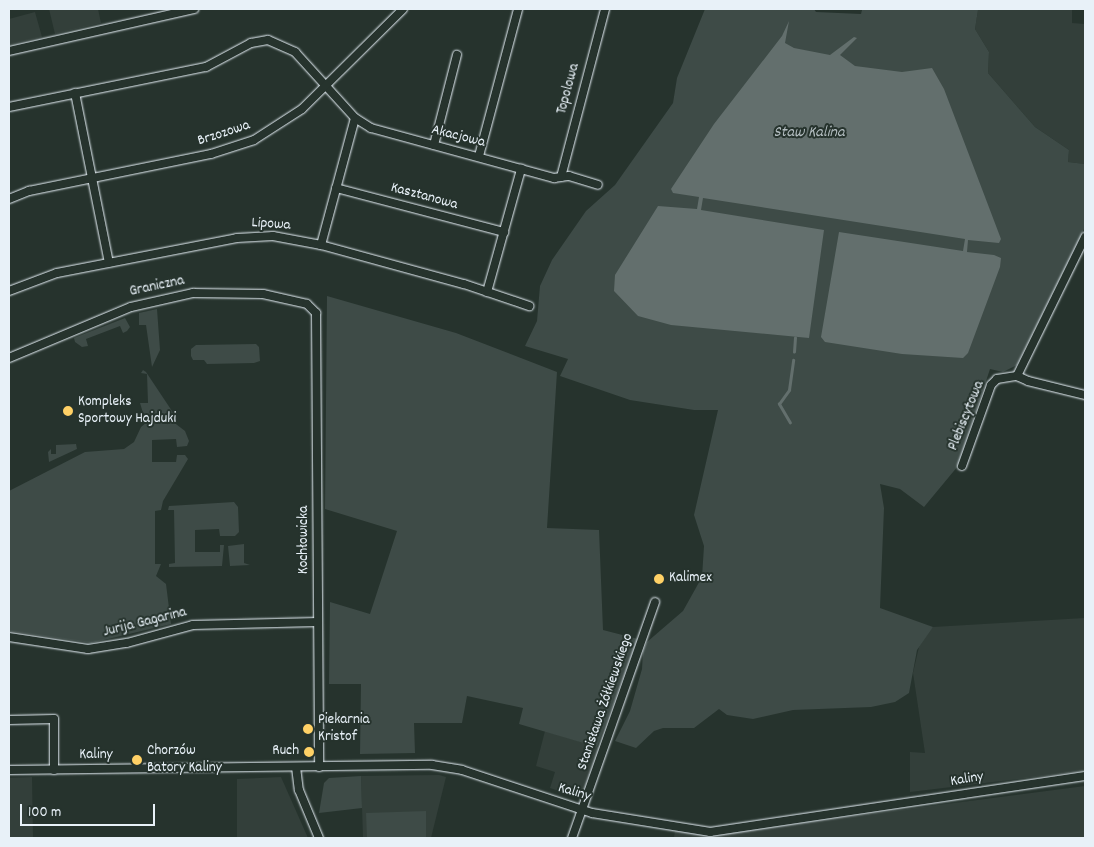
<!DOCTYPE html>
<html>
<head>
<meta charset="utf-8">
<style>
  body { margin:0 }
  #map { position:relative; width:1094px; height:847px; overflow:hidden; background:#26332d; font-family:Dekko,sans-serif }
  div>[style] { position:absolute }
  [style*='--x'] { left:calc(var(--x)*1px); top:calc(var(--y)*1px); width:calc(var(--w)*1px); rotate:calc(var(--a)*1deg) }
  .built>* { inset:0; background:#333f3a }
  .green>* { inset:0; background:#3e4b47 }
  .water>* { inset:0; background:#636f6d }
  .stream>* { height:2.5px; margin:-1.25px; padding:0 1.25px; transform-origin:1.25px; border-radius:1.25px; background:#636f6d }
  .roads { filter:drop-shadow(0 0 1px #e8f1f8) drop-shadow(0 0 1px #e8f1f8) }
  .minor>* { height:8px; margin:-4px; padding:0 4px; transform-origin:4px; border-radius:4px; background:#26332d }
  .dots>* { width:14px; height:14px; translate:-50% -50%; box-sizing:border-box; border:2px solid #26332d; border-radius:50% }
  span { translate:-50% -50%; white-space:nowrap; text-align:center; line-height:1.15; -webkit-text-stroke:4px #26332d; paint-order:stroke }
  .street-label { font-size:15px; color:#e8f1f8 }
  .poi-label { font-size:15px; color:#e8f1f8 }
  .left { translate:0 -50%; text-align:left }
  .right { translate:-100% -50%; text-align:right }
  .water-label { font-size:16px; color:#b3bdc0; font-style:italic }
  .frame { position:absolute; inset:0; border:10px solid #e8f1f8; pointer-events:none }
  .scale { position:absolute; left:20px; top:804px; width:135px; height:22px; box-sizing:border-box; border:2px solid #e8f1f8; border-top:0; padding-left:6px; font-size:15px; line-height:18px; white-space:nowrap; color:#e8f1f8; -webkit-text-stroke:4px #26332d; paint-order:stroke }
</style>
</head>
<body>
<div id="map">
  <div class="built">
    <div style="clip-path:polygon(49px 9px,98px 9px,101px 23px,55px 34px)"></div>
    <div style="clip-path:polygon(971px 9px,1072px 9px,1072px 23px,1085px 24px,1085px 164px,1068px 162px,1069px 150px,1035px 127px,988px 73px,989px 52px,975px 29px,978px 10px)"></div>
    <div style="clip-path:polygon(35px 12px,42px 37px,9px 45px,9px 19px)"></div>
    <div style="clip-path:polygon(1085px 618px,1085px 771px,910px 792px,910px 752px,925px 753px,913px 673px,919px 647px,928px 632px,933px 627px)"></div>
    <div style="clip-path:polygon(545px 731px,601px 748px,583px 799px,550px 788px,555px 772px,536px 766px)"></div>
    <div style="clip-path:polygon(439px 775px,446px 777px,431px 838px,363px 838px,361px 776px)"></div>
    <div style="clip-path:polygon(32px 777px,33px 838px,9px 838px,9px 778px)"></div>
    <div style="clip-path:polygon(281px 777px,308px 838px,237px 838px,237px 779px)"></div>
    <div style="clip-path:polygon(1085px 786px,1085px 838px,674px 838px,675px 830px,707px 835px)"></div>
  </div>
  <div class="green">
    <div style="clip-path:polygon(705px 9px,814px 9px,816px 12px,861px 14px,862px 10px,870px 9px,978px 10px,975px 29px,989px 52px,988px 73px,1035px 127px,1069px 150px,1068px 162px,1085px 164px,1085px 227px,1017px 365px,1003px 372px,990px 369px,958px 466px,924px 507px,900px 489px,880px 484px,884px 508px,880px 608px,933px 627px,917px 650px,909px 693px,895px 702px,871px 707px,793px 710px,753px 719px,727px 715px,719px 709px,694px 728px,663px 728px,654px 731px,636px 748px,615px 741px,630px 711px,642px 669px,643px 651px,647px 642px,683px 611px,702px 577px,704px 546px,694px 515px,718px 410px,694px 410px,630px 400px,560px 376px,568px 359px,525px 346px,537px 321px,540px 286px,552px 260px,586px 211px,615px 185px,673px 103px,677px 78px)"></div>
    <div style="clip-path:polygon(327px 296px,456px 333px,557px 372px,547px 528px,599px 530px,603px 630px,638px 639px,597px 747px,519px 724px,523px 708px,467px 696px,462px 723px,414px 723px,415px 753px,360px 754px,361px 684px,329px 684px,330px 602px,370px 614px,397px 531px,325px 509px)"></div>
    <div style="clip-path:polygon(157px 309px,160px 350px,152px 367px,146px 325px,139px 325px,139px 313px)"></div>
    <div style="clip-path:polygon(125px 318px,130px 327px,127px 331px,123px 333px,120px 326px,86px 339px,88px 346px,82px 347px,75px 342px,74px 338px)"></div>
    <div style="clip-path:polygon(256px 344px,259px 347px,260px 361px,254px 363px,207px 364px,204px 360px,193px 360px,191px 356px,191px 349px,196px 345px)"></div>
    <div style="clip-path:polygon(143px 370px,146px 372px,176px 417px,150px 417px,143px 413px,140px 403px,148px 403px,147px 374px,141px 373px)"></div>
    <div style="clip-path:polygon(172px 421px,185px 431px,189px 441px,187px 446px,177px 447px,176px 439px,152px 440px,152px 462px,176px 462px,177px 455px,185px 455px,188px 459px,163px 501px,161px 510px,155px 511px,155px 564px,161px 564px,156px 576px,166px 584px,171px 624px,91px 643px,9px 631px,9px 491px,85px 452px,124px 449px,134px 442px,141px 427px,147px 422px)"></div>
    <div style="clip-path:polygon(56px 445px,76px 444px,77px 449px,49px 462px,48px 452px,51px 449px,51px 454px,56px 454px)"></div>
    <div style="clip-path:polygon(234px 502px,238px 507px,239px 532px,235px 536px,220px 536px,219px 529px,195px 530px,195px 552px,220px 552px,220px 545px,224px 545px,222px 566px,169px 567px,169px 564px,175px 563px,174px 510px,168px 510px,169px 506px)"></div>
    <div style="clip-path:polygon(244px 544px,244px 563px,250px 565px,230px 566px,228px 546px)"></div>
    <div style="clip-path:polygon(361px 776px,362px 808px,319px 813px,324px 783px,329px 778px)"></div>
    <div style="clip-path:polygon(426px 811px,426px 838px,367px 838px,366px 813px)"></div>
  </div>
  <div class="water">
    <div style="clip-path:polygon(789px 21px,785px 43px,794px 48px,830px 55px,854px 37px,857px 38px,840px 55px,855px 66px,902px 72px,932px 68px,944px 89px,1001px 239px,999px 243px,968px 240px,967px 252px,994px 255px,1001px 258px,1000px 267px,968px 353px,963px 358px,902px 354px,825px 342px,821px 337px,839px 232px,963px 251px,965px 239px,703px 198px,701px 210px,824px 230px,809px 338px,671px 325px,638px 316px,614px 291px,615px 275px,658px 206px,697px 209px,699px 197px,673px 193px,671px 189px,714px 124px,782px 36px)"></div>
  </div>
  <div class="stream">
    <div style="--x:794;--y:352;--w:14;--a:-86"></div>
    <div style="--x:790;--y:423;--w:22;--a:-120"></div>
    <div style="--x:779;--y:404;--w:17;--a:-54"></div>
    <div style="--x:789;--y:390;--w:30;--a:-82"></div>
  </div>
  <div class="roads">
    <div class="minor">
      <div style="--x:9;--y:51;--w:190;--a:-12.8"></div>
      <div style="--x:75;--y:93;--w:173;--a:78.7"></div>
      <div style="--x:9;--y:107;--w:201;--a:-11.5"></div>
      <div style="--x:206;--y:67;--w:51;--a:-28.1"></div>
      <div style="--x:251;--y:43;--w:17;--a:-10"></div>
      <div style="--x:268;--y:40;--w:30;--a:24"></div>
      <div style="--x:295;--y:52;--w:89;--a:47.7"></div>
      <div style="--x:355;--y:118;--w:19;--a:32"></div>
      <div style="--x:371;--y:128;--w:190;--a:15.3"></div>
      <div style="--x:554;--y:178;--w:15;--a:-8"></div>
      <div style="--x:569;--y:176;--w:30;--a:17"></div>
      <div style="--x:434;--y:145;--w:93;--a:-75.7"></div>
      <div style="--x:479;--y:156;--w:152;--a:-75.1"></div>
      <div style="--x:561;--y:177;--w:174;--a:-75.3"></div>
      <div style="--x:336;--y:188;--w:174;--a:14.7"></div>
      <div style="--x:9;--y:199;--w:22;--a:-22"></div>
      <div style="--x:29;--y:191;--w:186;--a:-11.5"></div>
      <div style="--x:211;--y:154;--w:45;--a:-18"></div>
      <div style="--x:254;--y:140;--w:57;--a:-32.9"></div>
      <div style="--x:302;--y:109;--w:142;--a:-44.7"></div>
      <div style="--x:321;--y:245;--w:131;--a:-75"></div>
      <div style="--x:9;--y:291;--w:51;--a:-20.6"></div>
      <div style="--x:57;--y:273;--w:183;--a:-11"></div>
      <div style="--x:237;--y:238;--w:36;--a:-3"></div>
      <div style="--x:273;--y:236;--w:49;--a:10.6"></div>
      <div style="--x:321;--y:245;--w:148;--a:15.3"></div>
      <div style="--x:464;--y:284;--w:69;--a:18.7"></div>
      <div style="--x:487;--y:292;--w:128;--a:-74.5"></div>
      <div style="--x:9;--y:358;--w:132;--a:-22.7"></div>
      <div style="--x:131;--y:307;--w:64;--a:-12.7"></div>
      <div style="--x:193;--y:293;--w:70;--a:0.8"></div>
      <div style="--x:263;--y:294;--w:45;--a:12.8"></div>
      <div style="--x:307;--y:304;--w:13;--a:45"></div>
      <div style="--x:316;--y:313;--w:454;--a:89.6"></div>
      <div style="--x:1017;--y:376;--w:155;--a:-63.9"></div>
      <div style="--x:962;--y:466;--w:86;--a:-70.3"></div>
      <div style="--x:991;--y:385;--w:8;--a:-45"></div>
      <div style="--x:997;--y:379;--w:20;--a:-9"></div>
      <div style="--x:1017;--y:376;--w:12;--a:24"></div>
      <div style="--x:1028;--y:381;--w:59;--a:13.8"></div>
      <div style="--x:9;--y:637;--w:80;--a:8.6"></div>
      <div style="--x:88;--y:649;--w:39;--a:-9"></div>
      <div style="--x:127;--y:643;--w:68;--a:-15.3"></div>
      <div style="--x:193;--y:625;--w:125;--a:-1.4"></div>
      <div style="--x:9;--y:720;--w:45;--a:-1.3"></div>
      <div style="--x:54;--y:719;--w:51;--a:90"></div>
      <div style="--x:296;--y:767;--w:23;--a:83"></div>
      <div style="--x:299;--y:790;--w:52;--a:67.4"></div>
      <div style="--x:9;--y:770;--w:423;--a:-0.7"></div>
      <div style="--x:432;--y:765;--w:30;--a:9"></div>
      <div style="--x:462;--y:770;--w:137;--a:18.3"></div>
      <div style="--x:592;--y:813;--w:120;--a:9.1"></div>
      <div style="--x:710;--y:832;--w:379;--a:-8.5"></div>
      <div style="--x:572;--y:838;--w:250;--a:-70.6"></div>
    </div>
  </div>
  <div class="dots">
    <div style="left:68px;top:411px;background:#ffd166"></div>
    <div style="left:659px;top:579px;background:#ffd166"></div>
    <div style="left:308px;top:729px;background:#ffd166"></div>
    <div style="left:309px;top:752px;background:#ffd166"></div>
    <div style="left:137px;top:760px;background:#ffd166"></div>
  </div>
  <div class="street-label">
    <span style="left:569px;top:89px;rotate:-75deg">Topolowa</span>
    <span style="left:224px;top:134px;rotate:-18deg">Brzozowa</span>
    <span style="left:458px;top:137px;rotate:14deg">Akacjowa</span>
    <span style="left:424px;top:197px;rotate:15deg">Kasztanowa</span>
    <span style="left:271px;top:225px;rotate:4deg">Lipowa</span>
    <span style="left:157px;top:287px;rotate:-12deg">Graniczna</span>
    <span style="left:967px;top:416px;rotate:-68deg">Plebiscytowa</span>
    <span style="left:305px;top:540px;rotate:-90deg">Kochłowicka</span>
    <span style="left:145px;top:623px;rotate:-14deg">Jurija Gagarina</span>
    <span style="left:606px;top:702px;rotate:-71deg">Stanisława Żółkiewskiego</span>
    <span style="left:96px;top:756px">Kaliny</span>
    <span style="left:967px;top:780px;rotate:-9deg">Kaliny</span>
    <span style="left:574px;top:793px;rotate:17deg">Kaliny</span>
  </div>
  <div class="poi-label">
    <span class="left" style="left:78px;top:411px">Kompleks<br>Sportowy Hajduki</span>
    <span class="left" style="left:669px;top:579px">Kalimex</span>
    <span class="left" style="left:318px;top:729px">Piekarnia<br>Kristof</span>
    <span class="left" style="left:147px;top:760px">Chorzów<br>Batory Kaliny</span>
    <span class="right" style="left:299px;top:752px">Ruch</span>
  </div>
  <div class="water-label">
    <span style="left:809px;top:133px">Staw Kalina</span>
  </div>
  <div class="frame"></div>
  <div class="scale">100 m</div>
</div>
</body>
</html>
